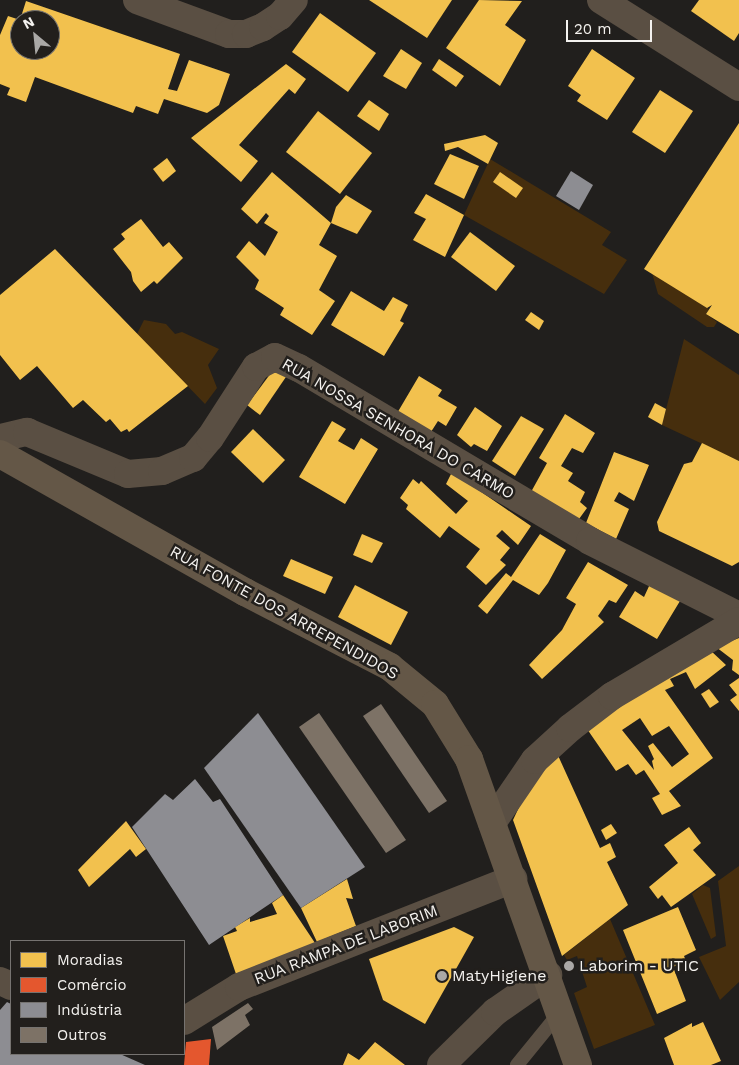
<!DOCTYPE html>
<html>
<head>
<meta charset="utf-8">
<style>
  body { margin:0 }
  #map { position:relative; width:739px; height:1065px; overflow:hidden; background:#211f1d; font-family:"Work Sans",sans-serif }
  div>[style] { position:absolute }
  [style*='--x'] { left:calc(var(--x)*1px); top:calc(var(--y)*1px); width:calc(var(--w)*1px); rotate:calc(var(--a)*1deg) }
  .green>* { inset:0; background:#462e0d }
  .homes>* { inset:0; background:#f2c14e }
  .shops>* { inset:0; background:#e4572e }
  .industry>* { inset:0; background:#8d8d92 }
  .building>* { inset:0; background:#7d7266 }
  .lane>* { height:14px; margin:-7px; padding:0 7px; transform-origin:7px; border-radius:7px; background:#5a4f43 }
  .street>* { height:28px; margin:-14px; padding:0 14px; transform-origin:14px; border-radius:14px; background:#5a4f43 }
  .primary>* { height:28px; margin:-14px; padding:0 14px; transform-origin:14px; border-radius:14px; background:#645747 }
  .dots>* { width:14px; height:14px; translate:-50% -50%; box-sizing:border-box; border:2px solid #221f1c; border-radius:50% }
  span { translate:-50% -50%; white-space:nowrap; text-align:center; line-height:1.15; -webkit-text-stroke:5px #221f1c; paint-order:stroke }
  .street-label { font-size:16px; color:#f4f2ef }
  .poi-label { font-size:16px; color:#f4f2ef }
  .left { translate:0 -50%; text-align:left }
  .legend { position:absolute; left:10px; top:940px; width:175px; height:115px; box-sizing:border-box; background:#221f1c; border:1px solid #767370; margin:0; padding:6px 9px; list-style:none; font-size:15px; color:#f4f2ef }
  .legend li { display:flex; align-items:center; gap:10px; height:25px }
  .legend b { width:25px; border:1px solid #767370 }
  .north { position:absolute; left:10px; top:10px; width:50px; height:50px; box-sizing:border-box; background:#221f1c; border:1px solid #767370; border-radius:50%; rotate:332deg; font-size:14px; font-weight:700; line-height:20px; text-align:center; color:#f4f2ef }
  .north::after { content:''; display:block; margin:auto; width:18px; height:22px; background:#aaa8a6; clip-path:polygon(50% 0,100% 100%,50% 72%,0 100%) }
  .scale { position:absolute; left:566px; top:20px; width:86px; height:22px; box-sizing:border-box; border:2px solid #f4f2ef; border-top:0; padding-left:6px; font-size:15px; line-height:18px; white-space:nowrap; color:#f4f2ef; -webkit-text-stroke:4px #221f1c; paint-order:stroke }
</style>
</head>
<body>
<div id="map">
  <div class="green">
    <div style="clip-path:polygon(490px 159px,611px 232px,602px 245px,627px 260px,604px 294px,464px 215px)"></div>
    <div style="clip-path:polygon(652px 273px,709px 309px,706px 314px,717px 322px,714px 327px,707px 327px,658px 294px)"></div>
    <div style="clip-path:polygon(144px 320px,166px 324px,175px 334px,182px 332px,219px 349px,208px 365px,217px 388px,205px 404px,137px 334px)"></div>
    <div style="clip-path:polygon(684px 339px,739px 375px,739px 461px,662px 425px)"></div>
    <div style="clip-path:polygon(739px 866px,739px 982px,720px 1000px,699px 957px,726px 946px,718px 881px)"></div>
    <div style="clip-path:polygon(703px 885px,710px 888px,716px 936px,711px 939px,692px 894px)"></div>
    <div style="clip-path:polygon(610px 919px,655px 1025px,594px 1049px,574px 993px,587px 987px,577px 956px,567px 960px,564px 955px)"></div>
  </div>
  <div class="homes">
    <div style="clip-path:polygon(369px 0,452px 0,427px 38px)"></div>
    <div style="clip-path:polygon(479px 0,522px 1px,505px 25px,526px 40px,500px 86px,446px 48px)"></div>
    <div style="clip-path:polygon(699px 0,739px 0,739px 33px,734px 41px,691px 11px)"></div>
    <div style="clip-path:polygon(26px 1px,180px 54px,168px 89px,177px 91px,189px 60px,230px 74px,219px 105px,207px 113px,164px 99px,158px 114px,136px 106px,133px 113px,35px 77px,26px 102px,7px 95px,10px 88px,0 84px,0 35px,8px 16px,20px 20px,20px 50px,50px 50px,50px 20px,20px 20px)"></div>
    <div style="clip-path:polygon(320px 13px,376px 53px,348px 92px,292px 52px)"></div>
    <div style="clip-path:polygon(401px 49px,422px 63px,406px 89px,383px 76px)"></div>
    <div style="clip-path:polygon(592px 49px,635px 78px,607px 120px,577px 101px,581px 95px,568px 86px)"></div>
    <div style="clip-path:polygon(439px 59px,464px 76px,456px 87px,432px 70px)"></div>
    <div style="clip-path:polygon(286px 64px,306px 79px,295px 94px,289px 89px,239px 145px,258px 161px,241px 182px,191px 138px)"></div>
    <div style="clip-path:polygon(660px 90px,693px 111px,665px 153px,632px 132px)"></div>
    <div style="clip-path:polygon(369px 100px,389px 114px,379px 131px,357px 116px)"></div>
    <div style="clip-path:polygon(318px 111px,372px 153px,340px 194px,286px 152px)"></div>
    <div style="clip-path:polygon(739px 123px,739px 334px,706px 314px,712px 305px,707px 308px,644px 269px)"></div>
    <div style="clip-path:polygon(485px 135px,498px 143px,488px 164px,458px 147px,445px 151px,444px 144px)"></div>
    <div style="clip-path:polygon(450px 154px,479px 166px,464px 199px,434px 184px)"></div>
    <div style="clip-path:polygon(167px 158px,176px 171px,163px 182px,153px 169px)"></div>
    <div style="clip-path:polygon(272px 172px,331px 223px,319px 245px,337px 256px,319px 290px,335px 301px,312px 335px,280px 315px,284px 308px,255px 289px,259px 280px,236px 257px,249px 241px,265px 256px,278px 232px,264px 223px,269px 216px,266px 213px,257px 224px,241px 209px)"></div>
    <div style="clip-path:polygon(500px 172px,523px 188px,516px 198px,493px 182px)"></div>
    <div style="clip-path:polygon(426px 194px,464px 215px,445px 257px,413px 240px,426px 219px,414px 213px)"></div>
    <div style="clip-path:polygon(346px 195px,372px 211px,357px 234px,331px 223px,336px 207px)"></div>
    <div style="clip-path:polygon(141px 219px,163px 247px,169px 242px,183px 258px,157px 284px,154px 281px,141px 292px,133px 281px,131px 272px,113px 249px,125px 239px,121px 234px)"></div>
    <div style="clip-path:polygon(470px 232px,515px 266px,496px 291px,451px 257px)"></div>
    <div style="clip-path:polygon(55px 249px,188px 386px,129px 432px,127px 429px,121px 432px,110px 419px,106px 422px,83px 400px,73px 408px,37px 366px,20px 380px,0 355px,0 295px)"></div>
    <div style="clip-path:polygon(351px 291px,384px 311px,393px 297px,408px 305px,400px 321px,404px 323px,384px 356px,331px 325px)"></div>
    <div style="clip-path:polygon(531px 312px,544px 321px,539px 330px,525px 320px)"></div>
    <div style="clip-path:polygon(290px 371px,260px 415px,247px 405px,271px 373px)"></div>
    <div style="clip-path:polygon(419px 376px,442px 390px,438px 396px,457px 407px,446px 426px,438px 421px,429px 435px,396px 415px)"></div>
    <div style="clip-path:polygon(655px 403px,666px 409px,662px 425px,648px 417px)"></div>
    <div style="clip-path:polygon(475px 407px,502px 426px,487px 451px,474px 444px,471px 447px,457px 435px)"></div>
    <div style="clip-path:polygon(565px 414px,595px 433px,583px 453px,572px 448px,561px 466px,573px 473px,568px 481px,585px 492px,580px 502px,587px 508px,579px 519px,531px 492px,547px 463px,539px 458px)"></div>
    <div style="clip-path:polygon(521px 416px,544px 429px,515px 476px,492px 461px)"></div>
    <div style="clip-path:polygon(332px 421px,346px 429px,338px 441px,354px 450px,361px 438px,378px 449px,345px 504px,299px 477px)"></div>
    <div style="clip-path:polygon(253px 429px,285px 460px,263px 483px,231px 452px)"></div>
    <div style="clip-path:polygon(702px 443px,739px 461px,739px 562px,732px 566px,659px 531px,657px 522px,684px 464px,692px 462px)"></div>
    <div style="clip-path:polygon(614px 452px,649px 465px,634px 501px,619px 492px,614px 501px,629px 509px,616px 539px,586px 523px)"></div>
    <div style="clip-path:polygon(452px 472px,531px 526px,518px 545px,502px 530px,496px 536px,510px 548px,500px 560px,506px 565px,486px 585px,466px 567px,480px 549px,449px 526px,440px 538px,406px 509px,408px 505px,400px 498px,413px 479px,419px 484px,421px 481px,456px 514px,468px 501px,446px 484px)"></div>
    <div style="clip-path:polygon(362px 534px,383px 543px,372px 563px,353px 555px)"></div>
    <div style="clip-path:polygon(540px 534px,566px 550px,548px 583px,539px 595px,513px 580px,487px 614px,478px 606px,506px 573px,511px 577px)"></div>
    <div style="clip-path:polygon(291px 559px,333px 577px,325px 594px,283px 576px)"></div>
    <div style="clip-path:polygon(588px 562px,628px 585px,616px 603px,609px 600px,598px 616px,604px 622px,542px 679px,529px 665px,562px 630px,576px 604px,566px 598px)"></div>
    <div style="clip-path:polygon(650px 584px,680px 601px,657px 639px,619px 617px,635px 591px,644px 597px)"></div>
    <div style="clip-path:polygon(355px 585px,408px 612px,391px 645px,338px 617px)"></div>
    <div style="clip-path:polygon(739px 638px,739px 675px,732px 670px,733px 660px,716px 647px)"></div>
    <div style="clip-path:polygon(evenodd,710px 650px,726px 665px,695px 689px,686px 672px,670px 679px,674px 686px,665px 690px,713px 758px,669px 791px,681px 806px,662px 815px,652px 798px,660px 794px,644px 770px,636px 775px,628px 764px,616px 771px,585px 726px,710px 650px,640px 718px,652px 736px,669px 726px,689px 754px,672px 767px,653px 743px,648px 746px,654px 759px,652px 761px,654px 770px,622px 730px,640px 718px)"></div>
    <div style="clip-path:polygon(739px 678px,739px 711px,730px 700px,737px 695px,729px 685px)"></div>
    <div style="clip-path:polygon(709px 689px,719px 702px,710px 708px,701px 694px)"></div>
    <div style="clip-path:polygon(556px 751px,600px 848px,610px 843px,616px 857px,607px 862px,628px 905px,562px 956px,513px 820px,536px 771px)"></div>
    <div style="clip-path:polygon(126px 821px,146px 849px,136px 857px,130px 849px,89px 887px,78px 870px)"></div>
    <div style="clip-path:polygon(611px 824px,617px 833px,606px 840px,601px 830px)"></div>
    <div style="clip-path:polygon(689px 827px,701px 843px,693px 850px,716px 875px,671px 907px,662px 895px,658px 899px,649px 887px,678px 863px,664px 845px)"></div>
    <div style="clip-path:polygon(347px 879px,353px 899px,346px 898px,356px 926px,317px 942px,301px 908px)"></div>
    <div style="clip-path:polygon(283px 895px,315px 943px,236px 974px,223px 936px,237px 931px,235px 927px,250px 918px,250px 922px,277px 914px,272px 903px)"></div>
    <div style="clip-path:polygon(678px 907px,696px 950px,684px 956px,686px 961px,673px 967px,686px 1001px,657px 1014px,623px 930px)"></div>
    <div style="clip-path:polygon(454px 927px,474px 937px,425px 1024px,383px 1000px,369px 959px)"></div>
    <div style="clip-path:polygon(703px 1022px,721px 1061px,711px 1065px,674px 1065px,664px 1038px,692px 1023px,692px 1027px)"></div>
    <div style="clip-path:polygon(375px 1042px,405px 1065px,343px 1065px,348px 1053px,359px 1060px)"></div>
  </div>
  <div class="shops">
    <div style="clip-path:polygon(211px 1039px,209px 1065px,184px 1065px,186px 1042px)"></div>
  </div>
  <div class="industry">
    <div style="clip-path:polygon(571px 171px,593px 185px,579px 210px,556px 196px)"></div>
    <div style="clip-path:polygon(258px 713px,365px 867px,301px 908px,204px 768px)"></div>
    <div style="clip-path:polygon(195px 779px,213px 802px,220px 799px,283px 895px,209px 945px,132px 827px,165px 794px,173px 800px)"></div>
    <div style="clip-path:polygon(7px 1002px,11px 1004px,11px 1054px,120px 1054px,145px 1065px,0 1065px,0 1010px)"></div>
  </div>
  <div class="building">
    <div style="clip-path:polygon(381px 704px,447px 801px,429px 813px,363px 716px)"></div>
    <div style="clip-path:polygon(319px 713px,406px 840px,386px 853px,299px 727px)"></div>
    <div style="clip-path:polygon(248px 1003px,253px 1009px,245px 1015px,250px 1025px,217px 1050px,212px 1027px)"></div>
  </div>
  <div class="lane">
    <div style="--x:517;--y:1065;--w:68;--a:-50.9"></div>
  </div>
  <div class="street">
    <div style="--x:137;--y:0;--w:98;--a:20.3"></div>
    <div style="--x:229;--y:34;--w:17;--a:0"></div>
    <div style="--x:246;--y:34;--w:18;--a:-22"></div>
    <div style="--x:263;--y:27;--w:20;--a:-33"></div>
    <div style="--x:280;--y:16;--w:21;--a:-49"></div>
    <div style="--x:601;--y:0;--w:163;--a:32.2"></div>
    <div style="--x:0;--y:438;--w:28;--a:-13"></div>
    <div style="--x:27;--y:432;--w:109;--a:22.6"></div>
    <div style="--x:128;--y:474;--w:34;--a:-5"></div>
    <div style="--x:162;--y:471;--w:34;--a:-23"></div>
    <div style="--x:193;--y:458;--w:26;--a:-50"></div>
    <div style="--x:210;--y:438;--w:85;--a:-57.1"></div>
    <div style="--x:256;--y:367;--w:21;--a:-28"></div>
    <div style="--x:275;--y:357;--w:26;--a:25"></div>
    <div style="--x:299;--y:368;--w:339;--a:30.7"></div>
    <div style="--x:590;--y:541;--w:167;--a:26.7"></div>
    <div style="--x:492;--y:823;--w:76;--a:-55.7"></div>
    <div style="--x:535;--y:760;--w:47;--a:-42.4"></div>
    <div style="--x:570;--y:728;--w:53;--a:-37.3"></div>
    <div style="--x:612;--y:696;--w:147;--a:-30.6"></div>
    <div style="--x:0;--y:981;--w:12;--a:24"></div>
    <div style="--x:184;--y:1021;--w:65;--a:-31.7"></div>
    <div style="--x:239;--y:987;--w:295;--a:-21.5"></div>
    <div style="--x:441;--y:1065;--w:76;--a:-44.5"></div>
    <div style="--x:495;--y:1012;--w:65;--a:-34.9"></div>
  </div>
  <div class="primary">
    <div style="--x:0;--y:454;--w:281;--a:29.4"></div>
    <div style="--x:245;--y:592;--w:163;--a:27.3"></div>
    <div style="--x:390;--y:667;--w:58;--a:39.4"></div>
    <div style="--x:435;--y:704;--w:65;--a:58.3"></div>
    <div style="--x:469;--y:759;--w:325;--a:70.4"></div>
  </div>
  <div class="dots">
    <div style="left:569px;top:966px;background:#aaa8a6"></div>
    <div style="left:442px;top:976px;background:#aaa8a6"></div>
  </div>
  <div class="street-label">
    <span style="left:398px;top:429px;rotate:30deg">RUA NOSSA SENHORA DO CARMO</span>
    <span style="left:284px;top:613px;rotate:29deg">RUA FONTE DOS ARREPENDIDOS</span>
    <span style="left:346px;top:945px;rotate:-21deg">RUA RAMPA DE LABORIM</span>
  </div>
  <div class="poi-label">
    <span class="left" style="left:579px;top:966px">Laborim - UTIC</span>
    <span class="left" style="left:452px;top:976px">MatyHigiene</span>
  </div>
  <ul class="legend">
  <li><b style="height:14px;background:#f2c14e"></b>Moradias</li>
  <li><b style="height:14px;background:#e4572e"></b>Comércio</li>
  <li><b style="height:14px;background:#8d8d92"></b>Indústria</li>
  <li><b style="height:14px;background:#7d7266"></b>Outros</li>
  </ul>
  <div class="north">N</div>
  <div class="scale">20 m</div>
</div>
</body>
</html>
